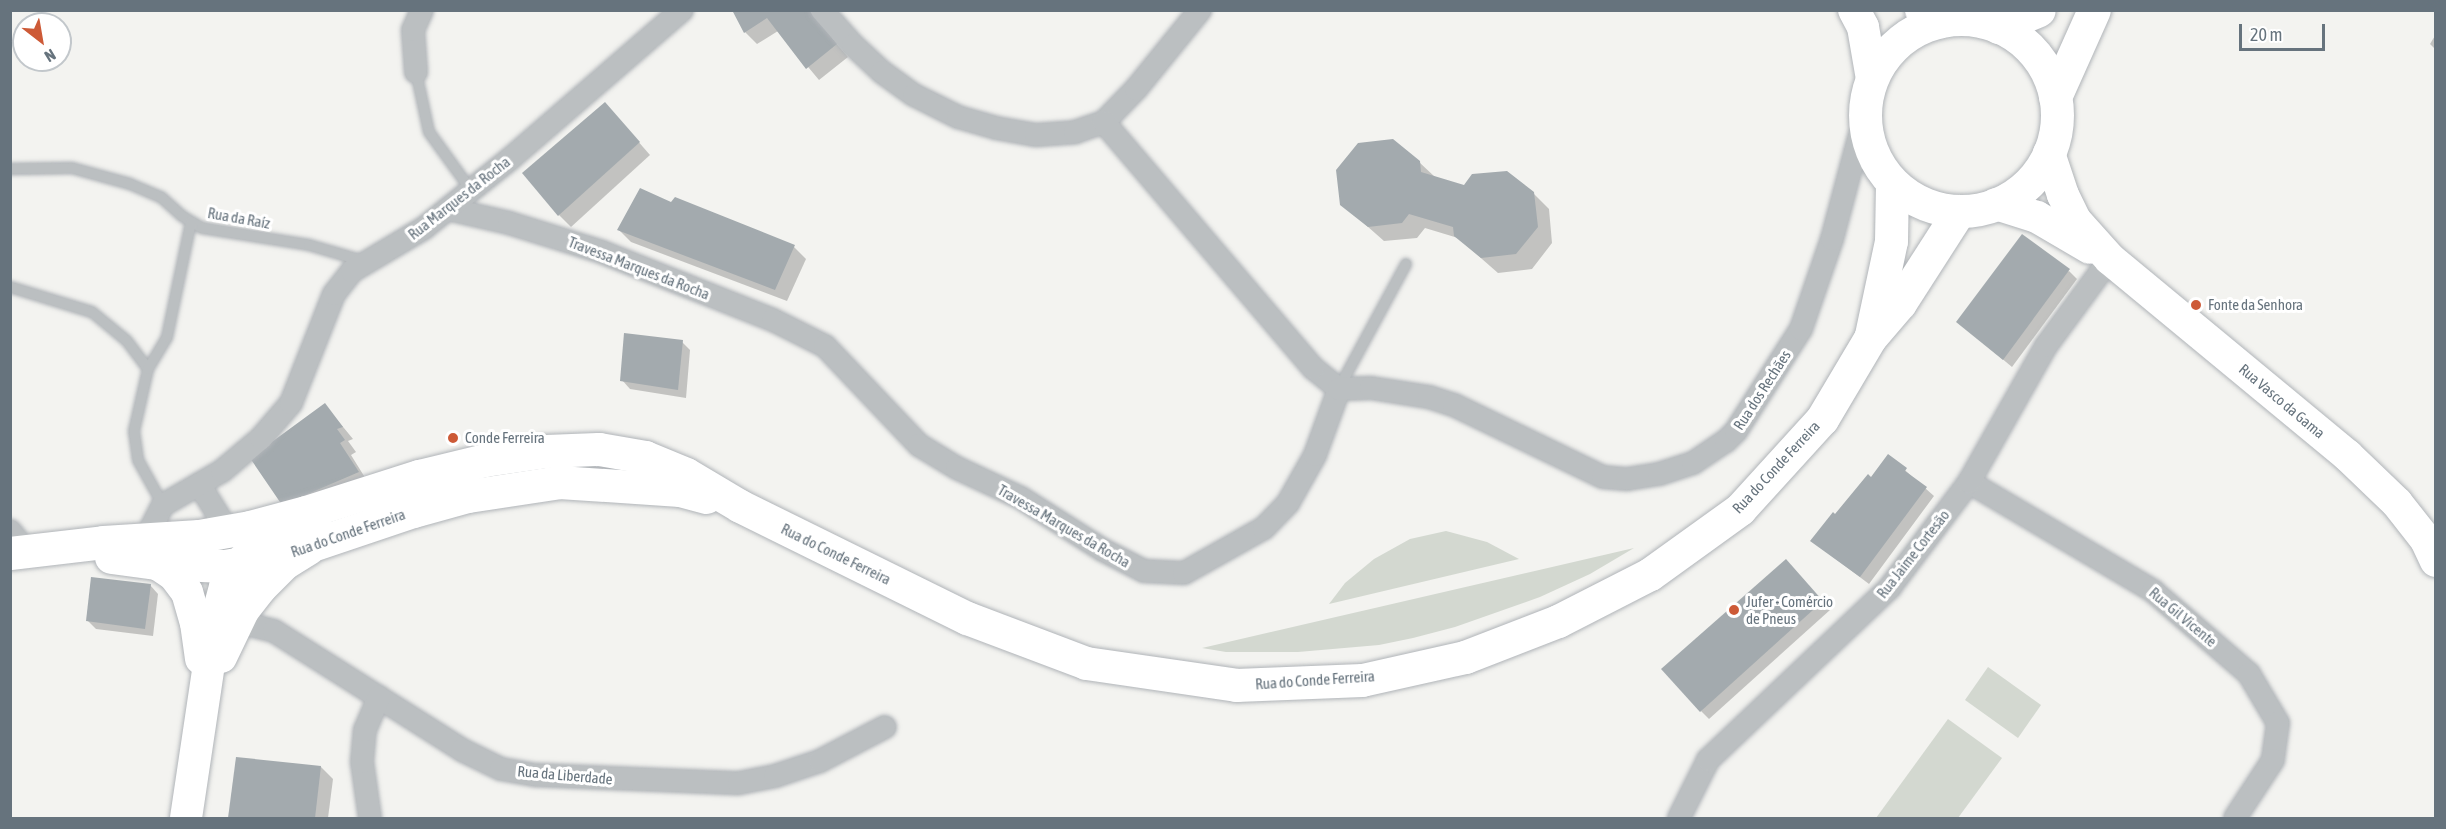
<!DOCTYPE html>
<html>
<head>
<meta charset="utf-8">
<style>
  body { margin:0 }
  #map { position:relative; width:2446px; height:829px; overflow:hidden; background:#f3f3f0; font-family:"Asap Condensed",sans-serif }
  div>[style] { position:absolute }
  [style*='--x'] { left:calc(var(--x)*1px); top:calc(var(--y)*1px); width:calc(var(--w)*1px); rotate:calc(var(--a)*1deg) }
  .green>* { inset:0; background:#d3d8d0 }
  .shadow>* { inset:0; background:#0003 }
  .building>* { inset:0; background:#a3aaae }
  .roads { filter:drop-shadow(0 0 2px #b0b4b8) drop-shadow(0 0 2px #b0b4b8) }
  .lane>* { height:10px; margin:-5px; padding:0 5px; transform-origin:5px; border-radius:5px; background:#bbbfc1 }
  .street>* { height:22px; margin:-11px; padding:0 11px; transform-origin:11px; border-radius:11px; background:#bbbfc1 }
  .secondary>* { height:32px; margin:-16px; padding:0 16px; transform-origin:16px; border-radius:16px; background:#fff }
  .primary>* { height:33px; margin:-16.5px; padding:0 16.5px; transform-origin:16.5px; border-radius:16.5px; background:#fff }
  .primary>.ring { margin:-16.5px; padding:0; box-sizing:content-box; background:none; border:33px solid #fff; border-radius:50% }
  .dots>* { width:16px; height:16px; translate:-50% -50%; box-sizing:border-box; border:3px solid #fff; border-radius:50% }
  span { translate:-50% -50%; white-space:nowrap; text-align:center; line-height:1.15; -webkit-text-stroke:6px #fff; paint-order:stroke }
  .street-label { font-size:15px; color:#66737d }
  .poi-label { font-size:15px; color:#66737d }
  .left { translate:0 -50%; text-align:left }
  .frame { position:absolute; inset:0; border:12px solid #66737d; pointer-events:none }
  .north { position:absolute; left:12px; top:12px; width:60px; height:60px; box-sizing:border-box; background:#fff; border:2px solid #c2c7cb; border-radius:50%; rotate:149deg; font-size:16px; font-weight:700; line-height:24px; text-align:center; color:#66737d }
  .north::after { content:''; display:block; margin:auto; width:21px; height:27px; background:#cd5a37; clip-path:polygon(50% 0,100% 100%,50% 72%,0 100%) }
  .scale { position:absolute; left:2239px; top:24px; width:86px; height:27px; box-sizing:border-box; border:3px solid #66737d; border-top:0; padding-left:8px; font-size:18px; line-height:21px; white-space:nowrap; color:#66737d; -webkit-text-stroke:4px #fff; paint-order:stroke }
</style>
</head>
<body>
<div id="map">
  <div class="green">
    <div style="clip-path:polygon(1446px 531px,1487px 542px,1519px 559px,1329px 604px,1345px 583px,1374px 559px,1410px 539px)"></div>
    <div style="clip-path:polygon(1634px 548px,1590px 574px,1540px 597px,1455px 627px,1413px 638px,1379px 645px,1298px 652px,1226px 652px,1202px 648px)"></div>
    <div style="clip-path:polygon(1988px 667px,2041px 705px,2018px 738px,1965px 700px)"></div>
    <div style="clip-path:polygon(1948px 719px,2002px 758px,1958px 818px,1876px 818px)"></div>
  </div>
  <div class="shadow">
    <div style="clip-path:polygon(733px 10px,807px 10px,848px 57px,819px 80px,778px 31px,757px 44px,745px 32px)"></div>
    <div style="clip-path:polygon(2436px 34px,2436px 50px,2430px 44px)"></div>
    <div style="clip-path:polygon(616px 116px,650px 155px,571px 227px,559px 215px)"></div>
    <div style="clip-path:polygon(1419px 162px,1435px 177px,1464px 187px,1533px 193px,1549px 209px,1552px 243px,1532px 269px,1498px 273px,1458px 238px,1425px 228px,1417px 238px,1384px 241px,1342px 204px)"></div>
    <div style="clip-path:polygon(671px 204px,794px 247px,806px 259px,787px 301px,631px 242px,619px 230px)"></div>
    <div style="clip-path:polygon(2069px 271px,2077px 279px,2012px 367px,1958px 322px)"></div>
    <div style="clip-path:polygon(682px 342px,690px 350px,686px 398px,630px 389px,622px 380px)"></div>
    <div style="clip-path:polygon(325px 405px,353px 439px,348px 441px,356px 452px,351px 455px,369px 484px,295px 517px)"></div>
    <div style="clip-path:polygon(1889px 456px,1934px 496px,1869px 584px,1812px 541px,1871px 479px)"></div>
    <div style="clip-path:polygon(1794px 569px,1830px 610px,1709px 719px,1701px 711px)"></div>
    <div style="clip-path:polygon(150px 585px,158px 594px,153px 636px,96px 629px,88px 621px)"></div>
    <div style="clip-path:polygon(237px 758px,321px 767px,333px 779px,328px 818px,230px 818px)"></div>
  </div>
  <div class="building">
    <div style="clip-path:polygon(732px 10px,809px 10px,837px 44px,806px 69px,767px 18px,744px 33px)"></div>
    <div style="clip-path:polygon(605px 102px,640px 142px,558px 216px,522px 173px)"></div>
    <div style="clip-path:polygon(1393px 139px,1420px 161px,1421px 172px,1464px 185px,1472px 174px,1507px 171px,1534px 192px,1538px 227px,1516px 254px,1481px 258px,1454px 236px,1453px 227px,1409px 214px,1402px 223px,1368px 227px,1340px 205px,1336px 170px,1358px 143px)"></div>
    <div style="clip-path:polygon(640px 188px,671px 202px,675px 197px,795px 245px,775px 290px,617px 230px)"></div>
    <div style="clip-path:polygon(2022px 234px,2070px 269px,2003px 360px,1956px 322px)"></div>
    <div style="clip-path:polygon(624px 333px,683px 340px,678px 390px,620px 381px)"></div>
    <div style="clip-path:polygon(325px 403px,343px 427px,337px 429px,345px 440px,340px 443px,359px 472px,282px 505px,250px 458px)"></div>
    <div style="clip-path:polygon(1888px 454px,1907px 468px,1905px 471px,1927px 487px,1860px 577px,1810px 541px,1833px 512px,1835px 514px,1868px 474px,1871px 477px)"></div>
    <div style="clip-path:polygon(1786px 559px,1823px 601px,1700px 712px,1661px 669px)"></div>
    <div style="clip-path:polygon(91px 577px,151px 584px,145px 629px,86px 621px)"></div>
    <div style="clip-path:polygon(236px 757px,321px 766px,315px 818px,228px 818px)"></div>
  </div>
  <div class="roads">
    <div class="lane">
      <div style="--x:416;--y:72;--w:61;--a:77.8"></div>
      <div style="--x:429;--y:132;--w:72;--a:54.1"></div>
      <div style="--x:10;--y:169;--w:62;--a:-0.9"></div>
      <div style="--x:72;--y:168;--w:60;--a:15.4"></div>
      <div style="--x:130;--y:184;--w:34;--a:23"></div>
      <div style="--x:161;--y:197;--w:28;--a:42"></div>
      <div style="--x:182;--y:216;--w:23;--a:31"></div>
      <div style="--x:202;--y:228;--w:108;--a:9"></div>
      <div style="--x:309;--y:245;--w:60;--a:16.3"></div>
      <div style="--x:10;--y:287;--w:86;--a:17"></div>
      <div style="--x:92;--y:312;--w:45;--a:39.6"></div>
      <div style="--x:127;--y:341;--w:35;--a:53"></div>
      <div style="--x:148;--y:369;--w:64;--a:102.7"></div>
      <div style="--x:134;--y:431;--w:29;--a:82"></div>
      <div style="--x:138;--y:460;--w:51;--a:60.9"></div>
      <div style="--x:148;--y:369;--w:37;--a:-59"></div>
      <div style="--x:167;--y:337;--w:117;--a:-78.2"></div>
      <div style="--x:1339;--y:388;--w:141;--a:-61.6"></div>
    </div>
    <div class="street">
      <div style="--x:822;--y:10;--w:47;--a:48.5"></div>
      <div style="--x:853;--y:45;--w:40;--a:43"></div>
      <div style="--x:882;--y:72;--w:39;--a:36"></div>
      <div style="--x:914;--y:95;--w:49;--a:26.6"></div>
      <div style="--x:958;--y:117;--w:40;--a:16"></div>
      <div style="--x:996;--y:128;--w:41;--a:9.9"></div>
      <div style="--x:1036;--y:135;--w:39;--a:-4"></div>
      <div style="--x:1075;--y:132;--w:31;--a:-19"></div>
      <div style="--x:1104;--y:122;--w:46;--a:-45.9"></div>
      <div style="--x:1136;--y:89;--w:102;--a:-51"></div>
      <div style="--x:416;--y:72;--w:42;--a:-94.1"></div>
      <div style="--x:413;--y:30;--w:22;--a:-66"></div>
      <div style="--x:448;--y:209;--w:63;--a:12.9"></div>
      <div style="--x:509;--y:223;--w:97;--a:17.3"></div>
      <div style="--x:602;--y:252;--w:184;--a:21.7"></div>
      <div style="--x:773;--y:320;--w:58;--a:26.6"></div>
      <div style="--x:825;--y:346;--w:137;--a:46.5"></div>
      <div style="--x:919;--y:445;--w:44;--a:31.2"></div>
      <div style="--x:957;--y:468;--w:71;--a:25.1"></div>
      <div style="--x:1021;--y:498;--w:97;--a:32.4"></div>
      <div style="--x:1103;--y:550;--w:46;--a:27.1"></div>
      <div style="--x:1144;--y:571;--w:40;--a:2.9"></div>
      <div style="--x:1184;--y:573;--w:92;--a:-29.4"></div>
      <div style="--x:1264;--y:528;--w:35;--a:-46"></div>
      <div style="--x:1288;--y:503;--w:55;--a:-60.6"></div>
      <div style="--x:1315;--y:455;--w:70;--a:-70"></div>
      <div style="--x:1339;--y:389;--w:33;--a:-141"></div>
      <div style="--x:1313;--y:368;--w:323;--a:-130.4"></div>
      <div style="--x:1339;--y:389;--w:32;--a:-2"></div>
      <div style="--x:1371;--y:388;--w:59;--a:8.8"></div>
      <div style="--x:1429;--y:397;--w:26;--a:18"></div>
      <div style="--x:1454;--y:405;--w:165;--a:25.8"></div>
      <div style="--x:1603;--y:477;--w:24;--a:5"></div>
      <div style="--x:1627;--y:479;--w:32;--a:-9"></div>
      <div style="--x:1659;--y:474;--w:36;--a:-18"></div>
      <div style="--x:1693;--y:463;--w:40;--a:-34"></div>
      <div style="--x:1726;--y:441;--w:14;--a:-45"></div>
      <div style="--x:1736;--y:431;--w:121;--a:-57.5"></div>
      <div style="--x:1801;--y:329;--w:95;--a:-71"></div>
      <div style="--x:1832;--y:239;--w:128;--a:-75.1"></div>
      <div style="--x:1969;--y:482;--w:214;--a:30.6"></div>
      <div style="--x:2153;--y:591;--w:127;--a:40.8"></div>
      <div style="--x:2249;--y:674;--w:57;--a:59.4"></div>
      <div style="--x:2278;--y:723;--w:37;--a:98"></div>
      <div style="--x:2273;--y:760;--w:69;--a:123.2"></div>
      <div style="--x:199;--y:484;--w:55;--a:58.3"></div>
      <div style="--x:10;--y:531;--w:27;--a:51"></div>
      <div style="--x:145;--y:540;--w:39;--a:-63"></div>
      <div style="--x:163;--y:505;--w:68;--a:-30"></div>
      <div style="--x:222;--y:471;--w:51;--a:-40.2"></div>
      <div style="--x:261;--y:438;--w:46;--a:-49.4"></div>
      <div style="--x:291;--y:403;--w:117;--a:-68.5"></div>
      <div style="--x:334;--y:294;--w:29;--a:-52"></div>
      <div style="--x:352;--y:271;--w:84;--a:-30.8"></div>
      <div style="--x:424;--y:228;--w:112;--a:-38.8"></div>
      <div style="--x:511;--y:158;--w:226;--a:-40.9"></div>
      <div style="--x:238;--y:622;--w:37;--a:14"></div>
      <div style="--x:274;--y:631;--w:222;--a:32.3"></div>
      <div style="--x:462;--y:750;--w:43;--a:26"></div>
      <div style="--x:501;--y:769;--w:36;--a:10"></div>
      <div style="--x:536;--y:775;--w:203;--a:2.3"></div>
      <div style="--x:739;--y:783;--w:37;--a:-11"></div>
      <div style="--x:775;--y:776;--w:47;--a:-18.4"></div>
      <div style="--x:820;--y:761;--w:73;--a:-27.6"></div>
      <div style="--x:370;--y:818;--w:57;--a:-98.1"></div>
      <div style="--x:362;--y:762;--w:32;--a:-85"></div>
      <div style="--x:365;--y:730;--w:36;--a:-67"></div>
      <div style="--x:1679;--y:818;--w:65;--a:-63.4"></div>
      <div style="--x:1708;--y:760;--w:251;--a:-43.5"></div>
      <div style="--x:1890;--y:587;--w:131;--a:-53"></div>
      <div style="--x:1969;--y:482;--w:156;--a:-60.5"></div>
      <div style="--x:2046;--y:346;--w:108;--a:-53.7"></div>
    </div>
    <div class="secondary">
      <div style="--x:1854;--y:10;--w:19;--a:62"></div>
      <div style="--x:1863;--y:27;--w:53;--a:80.2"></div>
      <div style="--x:1921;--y:10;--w:41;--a:12.7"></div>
      <div style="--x:2049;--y:153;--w:44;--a:71.6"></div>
      <div style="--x:2063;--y:195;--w:28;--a:64"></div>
      <div style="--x:2075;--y:220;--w:52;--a:48.1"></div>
      <div style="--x:2110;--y:259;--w:308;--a:39.6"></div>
      <div style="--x:2347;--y:455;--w:69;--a:43.8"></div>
      <div style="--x:2397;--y:503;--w:47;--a:51.9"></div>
      <div style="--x:2426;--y:540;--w:23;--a:65"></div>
      <div style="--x:1996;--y:204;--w:43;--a:17.6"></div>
      <div style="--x:2037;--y:217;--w:61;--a:30.3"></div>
      <div style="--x:156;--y:563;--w:22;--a:34"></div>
      <div style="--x:174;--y:575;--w:21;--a:53"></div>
      <div style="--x:187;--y:592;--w:32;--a:74"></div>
      <div style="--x:196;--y:623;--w:36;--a:82"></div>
      <div style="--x:221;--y:657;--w:51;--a:-64.4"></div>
      <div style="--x:243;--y:611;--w:28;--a:-52"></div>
      <div style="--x:260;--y:589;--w:35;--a:-45"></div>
      <div style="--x:285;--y:564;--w:28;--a:-32"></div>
      <div style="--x:186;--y:818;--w:196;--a:-81.5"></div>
      <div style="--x:215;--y:624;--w:38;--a:-75"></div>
      <div style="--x:225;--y:587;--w:28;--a:-58"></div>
      <div style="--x:240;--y:563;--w:24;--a:-45"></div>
      <div style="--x:257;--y:546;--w:63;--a:-22.5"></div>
    </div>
    <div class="primary">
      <div class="ring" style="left:1865px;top:19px;width:159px;height:159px"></div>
      <div style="--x:1998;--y:27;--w:44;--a:-22.5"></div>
      <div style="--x:2055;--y:97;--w:95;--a:-65.9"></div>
      <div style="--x:1871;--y:335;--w:96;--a:-78"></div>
      <div style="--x:1891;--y:241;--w:58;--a:-89"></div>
      <div style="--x:10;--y:553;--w:94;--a:-6.7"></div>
      <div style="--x:103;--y:542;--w:96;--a:-3.6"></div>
      <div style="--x:199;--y:536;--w:52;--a:-10"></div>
      <div style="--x:250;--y:527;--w:58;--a:-15"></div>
      <div style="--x:306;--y:512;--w:119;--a:-17.7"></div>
      <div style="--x:419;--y:476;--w:68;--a:-13.6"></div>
      <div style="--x:485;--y:460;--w:62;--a:-8.4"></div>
      <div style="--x:546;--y:451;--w:53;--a:-2.2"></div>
      <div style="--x:599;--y:449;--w:47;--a:9.9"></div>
      <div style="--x:645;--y:457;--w:44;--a:22.5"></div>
      <div style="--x:686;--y:474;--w:63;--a:30.7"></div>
      <div style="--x:740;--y:506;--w:253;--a:26.3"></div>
      <div style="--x:967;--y:618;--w:127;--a:20.7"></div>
      <div style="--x:1086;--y:663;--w:152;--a:8.3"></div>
      <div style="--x:1236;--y:685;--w:126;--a:-2.3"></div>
      <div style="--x:1362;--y:680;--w:106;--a:-12.6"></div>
      <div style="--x:1465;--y:657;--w:100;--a:-21.2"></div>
      <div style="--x:1558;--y:621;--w:103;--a:-27.1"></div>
      <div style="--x:1650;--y:574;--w:111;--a:-35.8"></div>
      <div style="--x:1740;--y:509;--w:122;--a:-47.7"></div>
      <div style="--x:1822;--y:419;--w:94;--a:-59.3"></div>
      <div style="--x:1870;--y:338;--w:46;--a:-49.4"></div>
      <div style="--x:1900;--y:303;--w:109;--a:-57.3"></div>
      <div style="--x:111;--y:557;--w:45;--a:7.6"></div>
      <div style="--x:156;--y:563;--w:68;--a:2.5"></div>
      <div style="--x:224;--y:566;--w:50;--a:-9.3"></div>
      <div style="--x:273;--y:558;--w:148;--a:-18.6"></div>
      <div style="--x:413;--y:511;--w:57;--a:-15.3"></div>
      <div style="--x:468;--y:496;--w:92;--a:-8.7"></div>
      <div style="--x:559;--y:482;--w:121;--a:3.8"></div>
      <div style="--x:680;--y:490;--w:27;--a:15"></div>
    </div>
  </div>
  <div class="dots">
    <div style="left:2196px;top:305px;background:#cd5a37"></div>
    <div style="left:453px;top:438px;background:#cd5a37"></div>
    <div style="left:1734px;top:610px;background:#cd5a37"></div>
  </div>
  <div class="street-label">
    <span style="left:459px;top:198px;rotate:-38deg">Rua Marques da Rocha</span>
    <span style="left:239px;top:218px;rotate:10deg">Rua da Raíz</span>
    <span style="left:639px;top:268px;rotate:21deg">Travessa Marques da Rocha</span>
    <span style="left:1762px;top:390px;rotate:-57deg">Rua dos Rechães</span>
    <span style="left:2282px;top:401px;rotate:40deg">Rua Vasco da Gama</span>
    <span style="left:1776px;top:467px;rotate:-47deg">Rua do Conde Ferreira</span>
    <span style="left:1064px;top:526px;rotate:30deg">Travessa Marques da Rocha</span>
    <span style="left:348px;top:533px;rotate:-19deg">Rua do Conde Ferreira</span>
    <span style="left:836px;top:554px;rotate:26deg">Rua do Conde Ferreira</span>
    <span style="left:1913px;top:554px;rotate:-52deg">Rua Jaime Cortesão</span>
    <span style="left:2183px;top:617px;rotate:40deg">Rua Gil Vicente</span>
    <span style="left:1315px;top:680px;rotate:-4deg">Rua do Conde Ferreira</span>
    <span style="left:565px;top:775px;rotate:5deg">Rua da Liberdade</span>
  </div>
  <div class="poi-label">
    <span class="left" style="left:2208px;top:305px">Fonte da Senhora</span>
    <span class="left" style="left:465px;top:438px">Conde Ferreira</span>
    <span class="left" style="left:1746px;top:610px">Jufer - Comércio<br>de Pneus</span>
  </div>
  <div class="frame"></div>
  <div class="north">N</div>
  <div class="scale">20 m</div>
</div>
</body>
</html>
